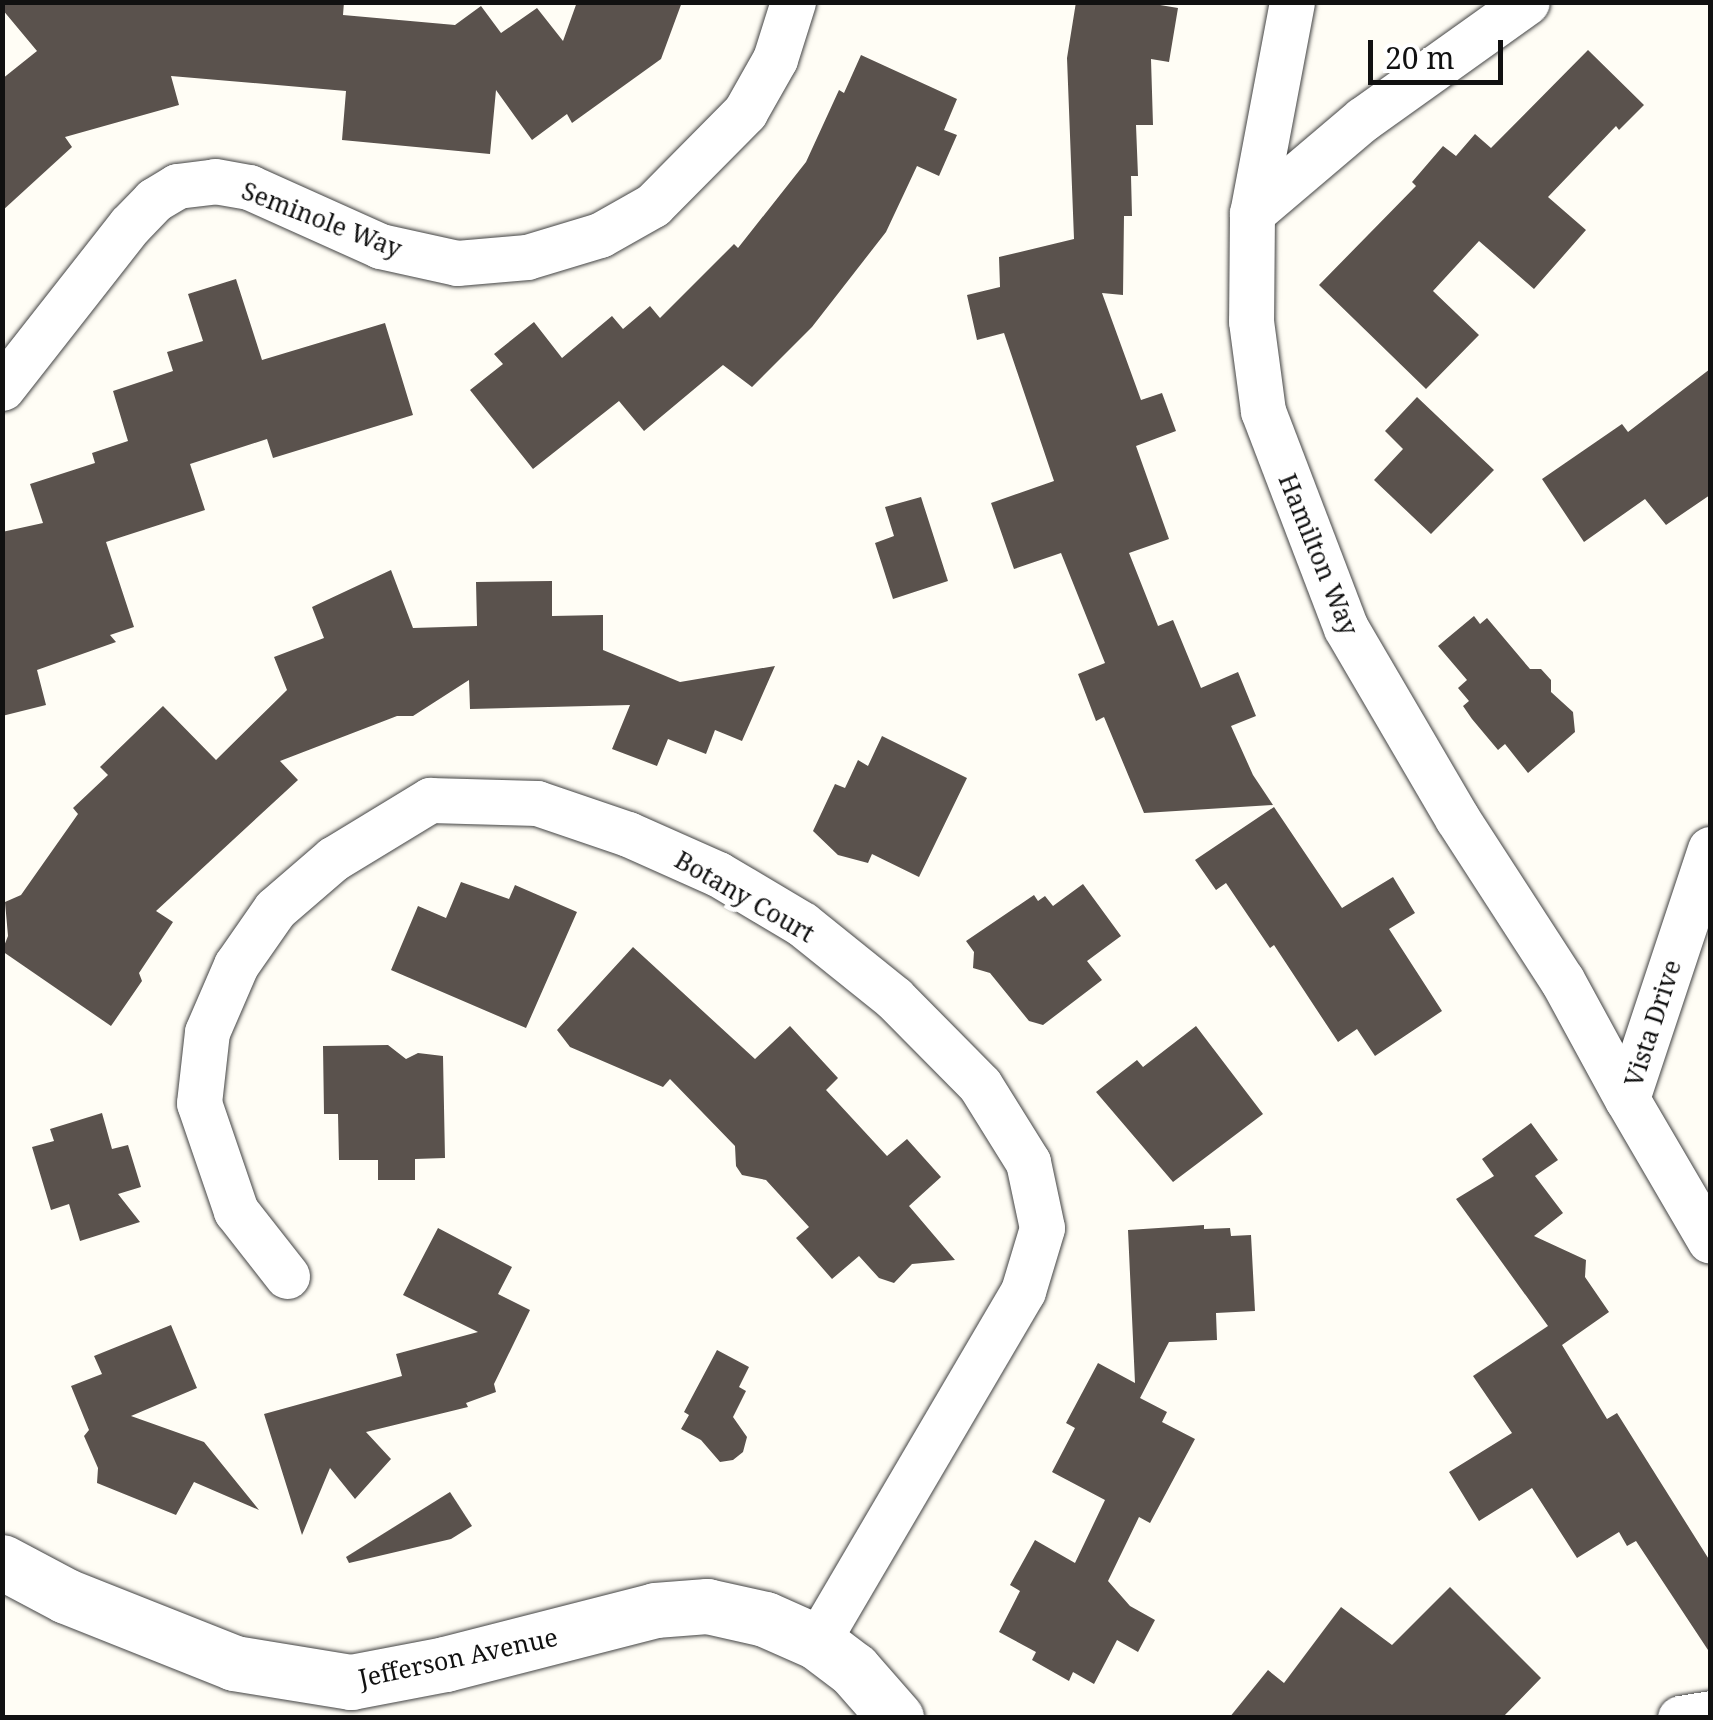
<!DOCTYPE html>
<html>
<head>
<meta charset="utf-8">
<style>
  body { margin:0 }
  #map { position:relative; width:1713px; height:1720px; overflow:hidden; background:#fffdf5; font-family:"Noto Serif",serif }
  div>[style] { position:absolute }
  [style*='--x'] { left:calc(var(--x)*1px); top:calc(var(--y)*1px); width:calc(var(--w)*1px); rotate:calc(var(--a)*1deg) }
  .building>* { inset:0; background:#5a524d }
  .roads { filter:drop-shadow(0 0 2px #444) drop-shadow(0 0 2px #444) }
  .minor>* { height:45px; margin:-22.5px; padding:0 22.5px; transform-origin:22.5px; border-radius:22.5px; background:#fff }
  .tertiary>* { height:55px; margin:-27.5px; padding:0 27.5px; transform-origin:27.5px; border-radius:27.5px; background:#fff }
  span { translate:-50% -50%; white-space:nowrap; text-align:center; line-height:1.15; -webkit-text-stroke:10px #fff; paint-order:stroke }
  .street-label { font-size:25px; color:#111 }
  .frame { position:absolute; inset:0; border:5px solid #111; pointer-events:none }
  .scale { position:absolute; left:1368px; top:40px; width:135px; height:45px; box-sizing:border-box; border:5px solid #111; border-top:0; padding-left:12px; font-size:30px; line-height:35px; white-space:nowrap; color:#111; -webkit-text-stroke:8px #fff; paint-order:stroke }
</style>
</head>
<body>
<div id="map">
  <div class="building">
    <div style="clip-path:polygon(2px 2px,344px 2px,343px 15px,455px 25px,481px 6px,501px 33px,537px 8px,563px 41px,577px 2px,682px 2px,661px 59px,572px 123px,567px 114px,532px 140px,496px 90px,490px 154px,342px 140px,346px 91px,171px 76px,179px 105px,65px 137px,72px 147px,2px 211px,2px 79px,37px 51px,2px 9px)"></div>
    <div style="clip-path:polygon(1076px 2px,1142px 2px,1178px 8px,1169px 62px,1151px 59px,1153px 125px,1136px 125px,1138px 176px,1131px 176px,1132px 216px,1124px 216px,1123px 295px,1102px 293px,1141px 400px,1162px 393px,1176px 431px,1136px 446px,1169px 539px,1129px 553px,1158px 626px,1173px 620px,1201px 688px,1238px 672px,1256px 716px,1231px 726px,1253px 775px,1273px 805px,1144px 813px,1104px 717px,1096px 721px,1078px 674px,1105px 663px,1061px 553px,1014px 569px,991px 503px,1054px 481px,1004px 333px,977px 340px,967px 295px,1000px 287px,999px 257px,1074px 239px,1067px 58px)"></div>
    <div style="clip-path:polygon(1588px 50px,1644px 105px,1619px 130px,1616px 126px,1548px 197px,1586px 230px,1534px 289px,1479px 241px,1433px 291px,1479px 335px,1426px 389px,1319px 285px,1416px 186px,1412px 182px,1443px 146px,1456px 156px,1475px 134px,1491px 148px)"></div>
    <div style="clip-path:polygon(861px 55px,957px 99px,944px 130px,957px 135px,939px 176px,917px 166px,886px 232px,812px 327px,752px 387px,723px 365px,644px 431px,619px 401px,533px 469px,470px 390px,503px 364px,494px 354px,534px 322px,562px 358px,612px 316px,623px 329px,650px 306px,660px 318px,734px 244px,738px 248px,806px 162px,839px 90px,844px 93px)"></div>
    <div style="clip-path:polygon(236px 279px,262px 360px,385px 323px,413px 415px,273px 458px,267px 439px,190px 464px,205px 510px,106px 542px,134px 627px,110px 635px,116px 642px,37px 670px,46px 705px,2px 716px,2px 532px,43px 523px,30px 484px,95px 463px,92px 453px,128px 441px,113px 391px,173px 371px,167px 352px,203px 341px,188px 294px)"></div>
    <div style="clip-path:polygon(1710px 369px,1710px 495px,1666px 525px,1645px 499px,1584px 542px,1542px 479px,1622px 424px,1628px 432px)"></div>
    <div style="clip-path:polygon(1417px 397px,1494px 470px,1431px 534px,1374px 480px,1403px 449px,1385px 431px)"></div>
    <div style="clip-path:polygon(921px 497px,948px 581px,893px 599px,875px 543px,894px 536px,885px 507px)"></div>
    <div style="clip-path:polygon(391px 570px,413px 628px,477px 626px,476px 582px,552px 581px,552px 616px,603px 615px,603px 650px,680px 682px,775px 666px,742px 741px,715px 730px,706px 754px,668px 739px,657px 766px,612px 749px,630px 705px,470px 709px,469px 680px,413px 716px,397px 716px,280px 761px,298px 780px,156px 911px,173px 922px,139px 973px,142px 981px,111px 1026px,2px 951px,8px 936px,5px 902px,21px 895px,78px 814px,73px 808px,108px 775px,100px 767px,163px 706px,216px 760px,287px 690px,274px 657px,324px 638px,312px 607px)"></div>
    <div style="clip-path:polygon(1474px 616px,1480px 624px,1487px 618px,1530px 669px,1541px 669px,1551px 680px,1551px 692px,1573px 712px,1575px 732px,1528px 773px,1505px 744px,1498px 750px,1472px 719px,1463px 706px,1469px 701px,1458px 688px,1467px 680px,1438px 646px)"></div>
    <div style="clip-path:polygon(882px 736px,967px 778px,919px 877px,872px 854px,868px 863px,838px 855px,813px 831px,835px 784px,845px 788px,858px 760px,868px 766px)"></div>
    <div style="clip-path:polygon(1274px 807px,1342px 908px,1393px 877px,1415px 913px,1389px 929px,1442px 1011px,1375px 1056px,1357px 1029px,1338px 1042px,1274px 945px,1270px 948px,1226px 883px,1216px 890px,1195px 860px)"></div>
    <div style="clip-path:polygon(461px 882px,509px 899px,515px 885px,577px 912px,526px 1028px,391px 970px,418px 906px,446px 918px)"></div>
    <div style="clip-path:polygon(1083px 884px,1121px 936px,1087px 961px,1102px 980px,1043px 1025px,1029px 1021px,990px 973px,973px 968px,974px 952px,966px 941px,1034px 895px,1038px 901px,1045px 896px,1053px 906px)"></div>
    <div style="clip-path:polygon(633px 947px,755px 1059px,790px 1026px,838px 1078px,826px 1090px,887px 1156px,907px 1139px,941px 1177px,909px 1206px,955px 1260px,912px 1264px,894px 1283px,879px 1278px,859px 1256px,832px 1279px,796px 1238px,809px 1227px,766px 1180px,742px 1175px,736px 1166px,735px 1146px,670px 1079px,663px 1087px,570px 1047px,557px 1030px)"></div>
    <div style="clip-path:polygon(1196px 1026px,1263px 1114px,1173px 1182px,1096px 1092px,1137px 1060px,1143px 1067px)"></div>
    <div style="clip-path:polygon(388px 1045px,406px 1059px,418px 1053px,443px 1056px,445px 1158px,415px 1159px,415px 1180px,378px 1180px,378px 1160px,339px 1160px,338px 1114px,324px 1114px,323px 1046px)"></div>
    <div style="clip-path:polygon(102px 1113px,112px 1149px,128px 1145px,141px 1187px,118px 1194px,140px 1222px,80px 1241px,69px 1204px,51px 1210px,32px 1147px,54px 1141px,50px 1129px)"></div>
    <div style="clip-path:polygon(1531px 1123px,1558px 1160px,1535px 1176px,1563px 1213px,1534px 1236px,1586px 1260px,1585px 1277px,1609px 1312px,1562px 1345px,1607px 1419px,1617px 1413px,1710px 1561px,1710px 1653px,1636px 1541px,1627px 1546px,1619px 1532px,1577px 1558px,1532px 1488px,1479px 1521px,1449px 1472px,1512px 1433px,1473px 1376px,1548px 1326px,1456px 1199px,1494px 1176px,1482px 1159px)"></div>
    <div style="clip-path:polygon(1204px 1225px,1204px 1229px,1230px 1228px,1231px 1236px,1251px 1235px,1255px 1311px,1216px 1313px,1217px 1340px,1169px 1342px,1140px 1398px,1167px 1412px,1162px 1422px,1195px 1439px,1150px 1523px,1139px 1517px,1108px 1581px,1130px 1606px,1155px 1620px,1138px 1652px,1117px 1640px,1094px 1684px,1073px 1672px,1069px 1681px,1032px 1660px,1036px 1652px,999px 1632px,1020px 1591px,1010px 1585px,1035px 1540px,1075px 1563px,1105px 1500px,1052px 1472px,1075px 1428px,1066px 1423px,1098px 1363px,1135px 1383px,1128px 1230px)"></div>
    <div style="clip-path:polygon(438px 1228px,512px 1267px,498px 1294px,530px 1310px,494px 1384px,496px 1392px,466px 1403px,468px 1407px,366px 1432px,391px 1459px,355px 1499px,330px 1468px,302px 1535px,264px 1414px,402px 1376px,396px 1354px,478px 1332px,403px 1295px)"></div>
    <div style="clip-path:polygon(171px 1325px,197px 1388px,131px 1416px,204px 1442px,259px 1510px,194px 1482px,176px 1515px,97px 1483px,98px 1468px,84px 1436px,89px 1430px,71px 1386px,102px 1374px,94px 1356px)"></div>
    <div style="clip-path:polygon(717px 1350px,749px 1367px,739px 1387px,746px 1391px,733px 1417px,747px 1437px,743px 1452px,733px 1460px,720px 1462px,701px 1440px,681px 1429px,689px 1415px,684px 1412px)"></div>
    <div style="clip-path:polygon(450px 1492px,472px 1526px,451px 1539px,349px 1563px,346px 1557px)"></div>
    <div style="clip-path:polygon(1450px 1587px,1541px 1678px,1502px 1718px,1229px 1718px,1268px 1670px,1284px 1683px,1341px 1607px,1392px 1645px)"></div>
  </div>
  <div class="roads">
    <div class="minor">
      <div style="--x:1292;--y:2;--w:215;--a:100.7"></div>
      <div style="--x:1252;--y:213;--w:108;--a:90.5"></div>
      <div style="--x:1251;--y:321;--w:91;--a:82.4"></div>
      <div style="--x:1263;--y:411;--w:232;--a:69.1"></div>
      <div style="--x:1346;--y:628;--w:220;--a:59.7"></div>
      <div style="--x:1457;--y:818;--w:193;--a:57.1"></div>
      <div style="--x:1562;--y:980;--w:136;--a:61.4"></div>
      <div style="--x:1252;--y:213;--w:145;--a:-40.3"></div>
      <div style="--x:1363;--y:119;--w:201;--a:-35.5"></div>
      <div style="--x:2;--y:388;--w:207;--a:-51.9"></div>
      <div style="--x:130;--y:225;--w:35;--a:-46"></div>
      <div style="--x:154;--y:200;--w:27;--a:-31"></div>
      <div style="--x:177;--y:186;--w:38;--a:-7"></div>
      <div style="--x:215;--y:181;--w:35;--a:10"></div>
      <div style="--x:249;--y:187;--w:144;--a:24.2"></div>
      <div style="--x:380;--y:246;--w:79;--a:12.4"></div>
      <div style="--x:457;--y:263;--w:70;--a:-4.9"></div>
      <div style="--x:527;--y:257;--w:76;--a:-16.8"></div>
      <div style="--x:600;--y:235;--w:61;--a:-29.5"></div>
      <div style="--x:653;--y:205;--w:131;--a:-45.3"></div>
      <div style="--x:745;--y:112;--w:61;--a:-60.5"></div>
      <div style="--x:775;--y:59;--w:60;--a:-72.5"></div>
      <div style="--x:1710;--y:849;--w:263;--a:108.4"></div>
      <div style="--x:1627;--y:1099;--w:164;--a:59.7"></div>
      <div style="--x:287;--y:1276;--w:83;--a:-128.1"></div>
      <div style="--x:236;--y:1211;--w:114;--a:-108.9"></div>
      <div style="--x:199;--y:1103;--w:71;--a:-83.6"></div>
      <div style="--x:207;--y:1032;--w:73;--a:-66.6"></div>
      <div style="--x:236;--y:965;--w:68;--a:-55.1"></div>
      <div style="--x:275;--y:909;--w:77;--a:-40.8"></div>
      <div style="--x:333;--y:859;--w:114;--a:-31.3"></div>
      <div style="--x:430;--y:800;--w:107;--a:1.6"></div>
      <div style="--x:537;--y:803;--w:96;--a:18.8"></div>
      <div style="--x:628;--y:834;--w:98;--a:24"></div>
      <div style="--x:718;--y:874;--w:98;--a:30.8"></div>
      <div style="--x:802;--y:924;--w:118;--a:38.8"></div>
      <div style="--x:894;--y:998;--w:122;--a:45.3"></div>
      <div style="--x:980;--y:1085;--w:91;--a:58.1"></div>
      <div style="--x:1028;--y:1162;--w:67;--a:78"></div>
      <div style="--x:1042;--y:1228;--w:66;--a:106.8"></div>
      <div style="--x:1023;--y:1291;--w:407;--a:120.4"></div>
      <div style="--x:1680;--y:1718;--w:30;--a:-9"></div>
    </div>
    <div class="tertiary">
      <div style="--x:2;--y:1562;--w:72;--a:28"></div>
      <div style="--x:66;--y:1596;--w:181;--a:21.7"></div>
      <div style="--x:234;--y:1663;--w:119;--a:9.2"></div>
      <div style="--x:351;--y:1682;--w:96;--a:-10.8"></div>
      <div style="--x:445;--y:1664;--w:217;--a:-14.4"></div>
      <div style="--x:655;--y:1610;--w:52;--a:-4.4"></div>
      <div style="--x:707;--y:1606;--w:59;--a:12.6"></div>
      <div style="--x:765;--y:1619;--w:57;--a:23.9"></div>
      <div style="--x:817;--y:1642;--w:46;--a:37.1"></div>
      <div style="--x:854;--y:1670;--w:64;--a:48.8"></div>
    </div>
  </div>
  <div class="street-label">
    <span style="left:322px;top:219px;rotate:21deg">Seminole Way</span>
    <span style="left:1319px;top:554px;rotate:68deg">Hamilton Way</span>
    <span style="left:745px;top:896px;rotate:30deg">Botany Court</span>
    <span style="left:1652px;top:1023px;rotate:-72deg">Vista Drive</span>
    <span style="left:458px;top:1657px;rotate:-12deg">Jefferson Avenue</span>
  </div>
  <div class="frame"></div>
  <div class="scale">20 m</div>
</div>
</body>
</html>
